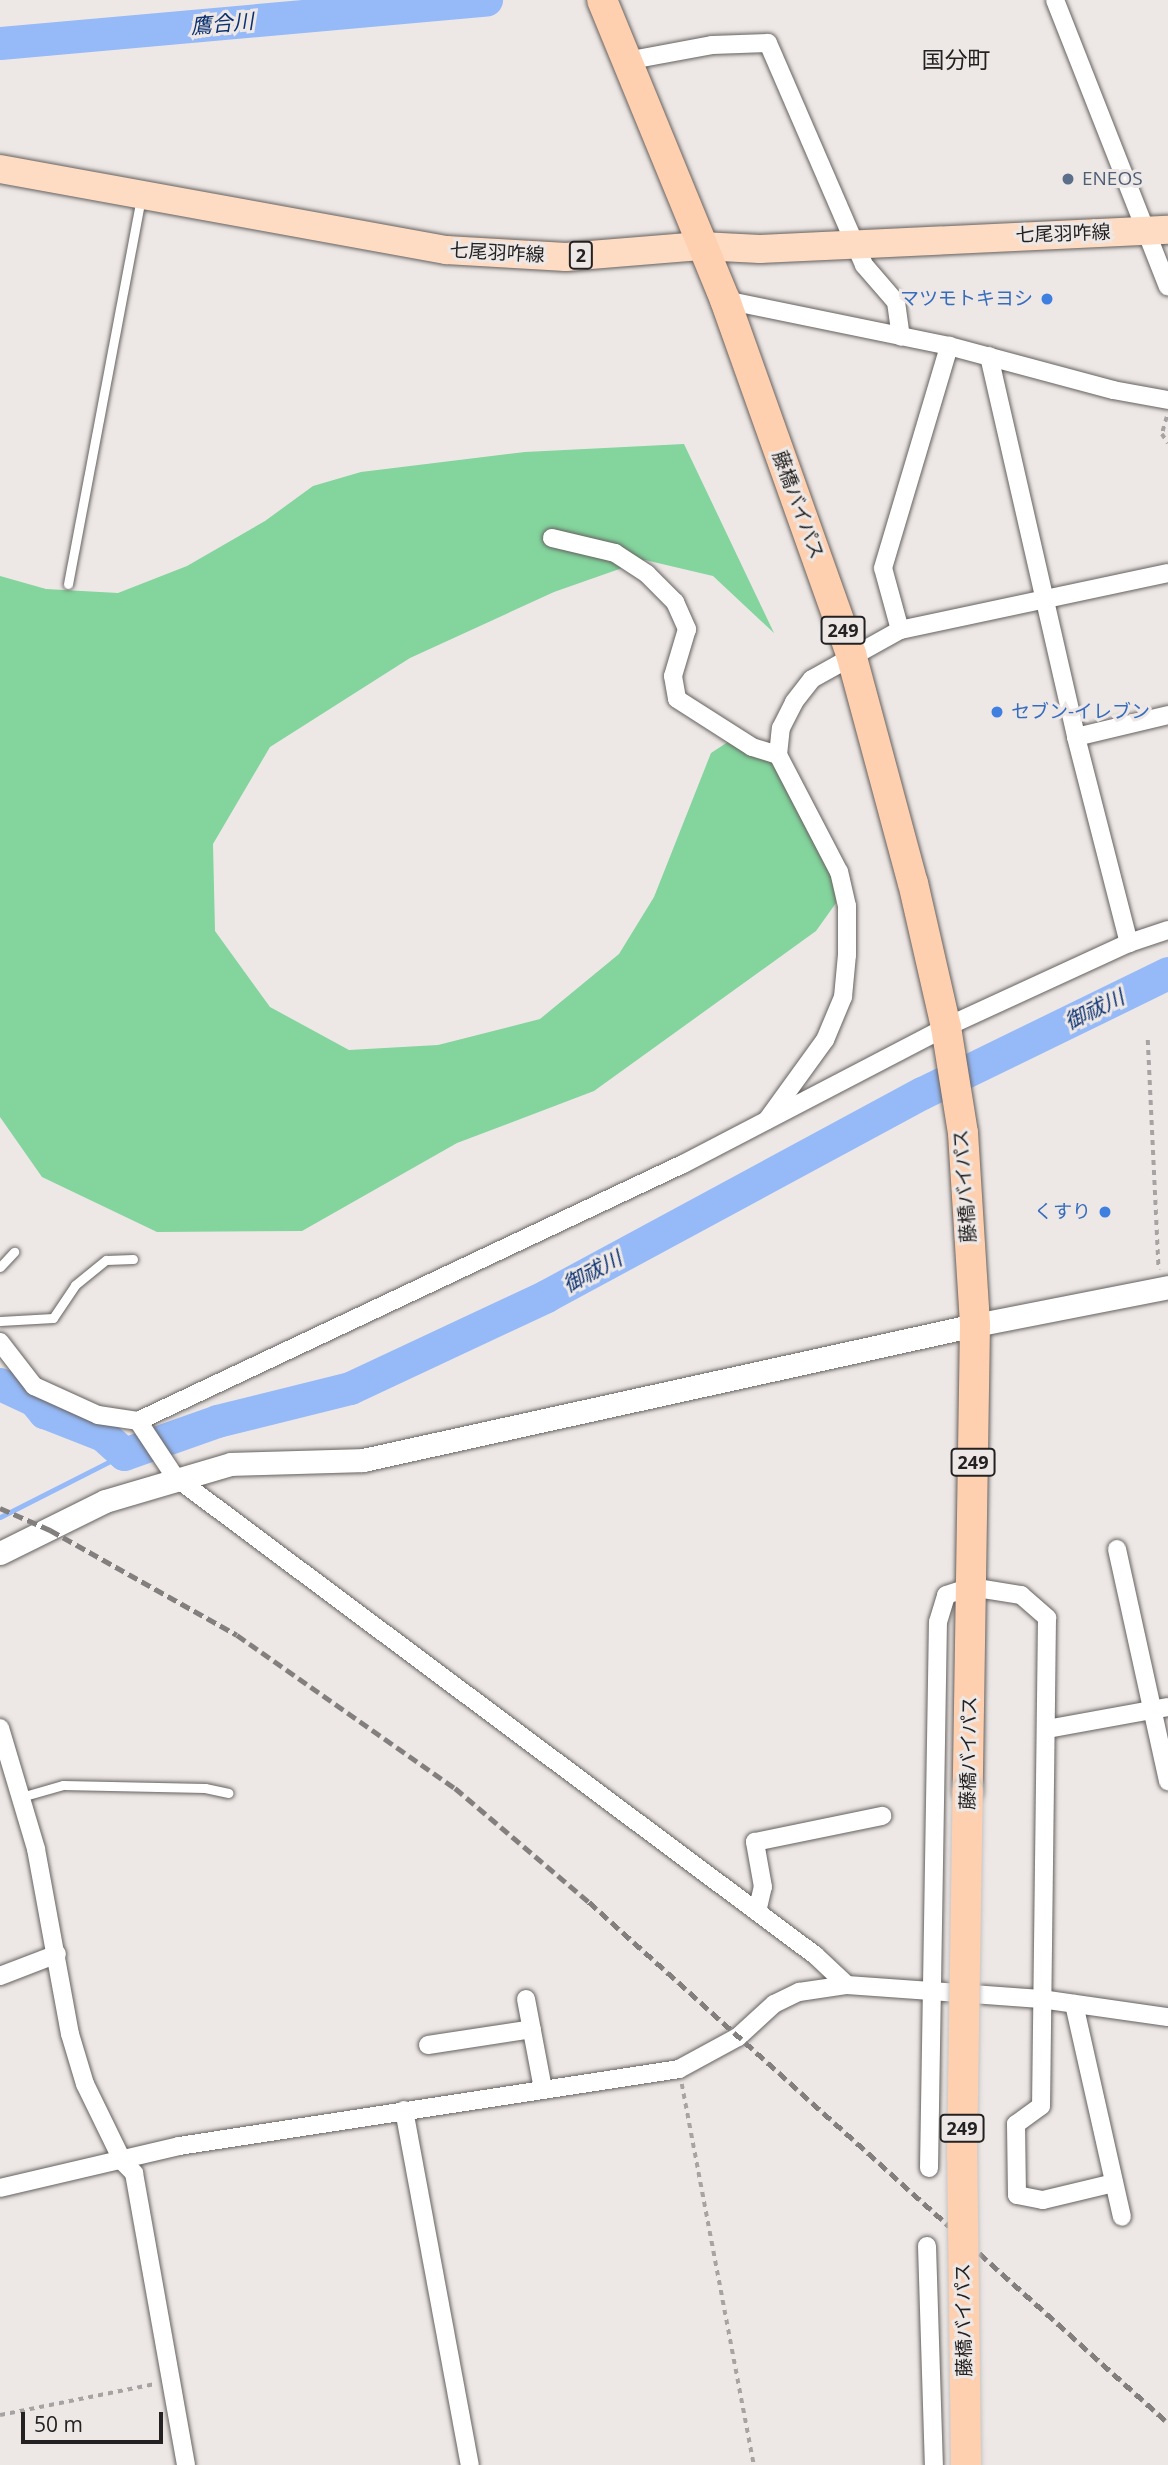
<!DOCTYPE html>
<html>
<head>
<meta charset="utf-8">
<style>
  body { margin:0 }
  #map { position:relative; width:1168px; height:2465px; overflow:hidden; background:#ede8e6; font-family:"Open Sans","Noto Sans JP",sans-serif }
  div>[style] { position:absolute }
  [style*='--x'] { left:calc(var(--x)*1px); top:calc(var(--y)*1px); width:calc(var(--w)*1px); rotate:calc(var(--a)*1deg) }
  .green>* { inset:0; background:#83d49d }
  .stream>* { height:5px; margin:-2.5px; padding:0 2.5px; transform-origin:2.5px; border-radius:2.5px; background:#96baf7 }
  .river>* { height:33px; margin:-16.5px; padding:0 16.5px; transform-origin:16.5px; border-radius:16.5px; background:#96baf7 }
  .path>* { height:3.5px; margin-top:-1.75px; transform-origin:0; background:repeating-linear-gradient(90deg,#a7a3a2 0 5px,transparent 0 10px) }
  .roads { filter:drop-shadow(0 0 2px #65615f) drop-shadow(0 0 2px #65615f) }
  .service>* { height:9px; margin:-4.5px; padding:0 4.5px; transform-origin:4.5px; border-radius:4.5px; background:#fff }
  .minor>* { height:18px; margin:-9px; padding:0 9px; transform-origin:9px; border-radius:9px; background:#fff }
  .tertiary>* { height:23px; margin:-11.5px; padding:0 11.5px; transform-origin:11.5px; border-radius:11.5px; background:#fff }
  .primary>* { height:28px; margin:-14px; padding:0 14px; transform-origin:14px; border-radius:14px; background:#fedcc4 }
  .trunk>* { height:30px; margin:-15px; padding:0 15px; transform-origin:15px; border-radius:15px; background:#fed0b0 }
  .rail>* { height:5px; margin-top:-2.5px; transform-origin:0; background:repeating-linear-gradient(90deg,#837f7e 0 10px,transparent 0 15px) }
  .bridges { filter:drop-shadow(0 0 2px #c6c5c5) drop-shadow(0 0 2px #c6c5c5) }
  .trunk-bridge>* { height:30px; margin:-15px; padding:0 15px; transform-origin:15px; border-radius:15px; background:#fed0b0 }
  .dots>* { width:19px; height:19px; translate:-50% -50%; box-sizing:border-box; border:4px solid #ede8e6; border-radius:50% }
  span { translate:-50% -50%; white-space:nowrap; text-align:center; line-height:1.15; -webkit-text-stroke:6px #ede8e6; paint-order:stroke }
  .shield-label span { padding:2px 5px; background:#ede8e6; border:2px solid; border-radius:5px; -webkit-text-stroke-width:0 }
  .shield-label { font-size:18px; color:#232121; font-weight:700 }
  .service-label { font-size:19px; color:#4e5e75 }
  .left { translate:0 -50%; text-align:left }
  .street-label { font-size:19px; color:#232121 }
  .shop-label { font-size:19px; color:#366cbe }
  .right { translate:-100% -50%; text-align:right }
  .water-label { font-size:21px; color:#0b3171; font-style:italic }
  .quarter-label { font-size:23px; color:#232121 }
  .scale { position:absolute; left:21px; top:2412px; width:142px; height:32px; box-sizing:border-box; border:4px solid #232121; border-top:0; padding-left:9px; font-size:21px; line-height:24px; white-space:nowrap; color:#232121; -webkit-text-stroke:5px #ede8e6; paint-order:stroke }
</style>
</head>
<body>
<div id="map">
  <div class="green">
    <div style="clip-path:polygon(684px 444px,774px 633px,713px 576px,645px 560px,554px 592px,410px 658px,270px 747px,213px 844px,215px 931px,270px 1007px,349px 1050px,438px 1045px,540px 1019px,619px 954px,654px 897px,711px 753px,737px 736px,765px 751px,834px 857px,836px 903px,816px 931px,594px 1091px,457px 1143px,302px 1231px,157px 1232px,42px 1177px,0 1117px,0 576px,46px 589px,118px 593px,187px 566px,265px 521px,313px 486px,361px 472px,525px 452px)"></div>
  </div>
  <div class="stream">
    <div style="--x:0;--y:1517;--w:139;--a:-26.9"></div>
  </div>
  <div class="river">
    <div style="--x:0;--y:43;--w:488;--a:-5.1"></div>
    <div style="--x:0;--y:1384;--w:38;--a:25"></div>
    <div style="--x:34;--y:1400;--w:16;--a:50"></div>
    <div style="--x:44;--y:1412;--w:63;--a:21.3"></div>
    <div style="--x:103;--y:1435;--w:28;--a:42"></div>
    <div style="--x:124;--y:1454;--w:99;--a:-19.5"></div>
    <div style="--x:217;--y:1421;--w:137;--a:-13.9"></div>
    <div style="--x:350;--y:1388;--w:217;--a:-25.1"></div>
    <div style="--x:546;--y:1296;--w:427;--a:-28.4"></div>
    <div style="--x:922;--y:1093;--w:274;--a:-26"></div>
  </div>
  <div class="path">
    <div style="--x:1167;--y:417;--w:18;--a:106"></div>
    <div style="--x:1162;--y:434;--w:11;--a:56"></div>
    <div style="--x:1148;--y:1040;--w:230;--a:87.3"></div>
    <div style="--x:682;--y:2084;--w:388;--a:79.3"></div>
    <div style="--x:0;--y:2415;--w:158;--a:-11.3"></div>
  </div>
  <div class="roads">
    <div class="service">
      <div style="--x:68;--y:584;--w:393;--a:-79.3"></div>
      <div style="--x:0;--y:1267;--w:21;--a:-47"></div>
      <div style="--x:0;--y:1321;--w:53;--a:-3.2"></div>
      <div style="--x:53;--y:1318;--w:40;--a:-56"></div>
      <div style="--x:75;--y:1285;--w:40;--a:-39"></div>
      <div style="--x:106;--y:1260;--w:27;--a:-2"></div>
      <div style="--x:21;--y:1797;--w:44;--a:-15.9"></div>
      <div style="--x:63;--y:1785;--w:142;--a:1.2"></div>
      <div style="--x:205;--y:1788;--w:24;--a:12"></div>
    </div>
    <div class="minor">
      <div style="--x:1055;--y:0;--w:308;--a:68.5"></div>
      <div style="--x:626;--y:61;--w:87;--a:-10.5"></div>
      <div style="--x:712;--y:45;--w:56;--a:-2"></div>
      <div style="--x:768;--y:43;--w:242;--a:66.6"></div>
      <div style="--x:864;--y:265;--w:49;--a:49.1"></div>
      <div style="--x:896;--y:302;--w:35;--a:82"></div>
      <div style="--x:725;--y:300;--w:229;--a:11.6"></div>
      <div style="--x:949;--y:346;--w:170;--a:15"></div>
      <div style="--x:1113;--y:390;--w:56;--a:10.3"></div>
      <div style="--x:989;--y:356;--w:391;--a:77.1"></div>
      <div style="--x:1076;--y:737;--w:213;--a:75.6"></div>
      <div style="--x:552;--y:538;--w:65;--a:13.4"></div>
      <div style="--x:615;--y:553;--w:38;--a:33"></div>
      <div style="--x:647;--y:574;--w:40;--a:45"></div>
      <div style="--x:675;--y:602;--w:30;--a:66"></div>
      <div style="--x:687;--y:629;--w:49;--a:106.6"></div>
      <div style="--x:673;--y:676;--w:23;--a:80"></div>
      <div style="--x:677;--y:699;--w:89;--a:32.6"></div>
      <div style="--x:752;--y:747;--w:27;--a:17"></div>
      <div style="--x:900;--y:630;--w:274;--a:-12"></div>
      <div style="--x:1076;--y:737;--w:95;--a:-13.4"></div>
      <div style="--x:767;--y:1120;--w:99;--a:-54.1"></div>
      <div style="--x:825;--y:1040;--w:47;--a:-67.3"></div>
      <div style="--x:843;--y:997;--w:42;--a:-84.6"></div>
      <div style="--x:847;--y:955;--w:49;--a:-90"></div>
      <div style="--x:847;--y:906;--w:35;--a:-103"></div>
      <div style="--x:839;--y:872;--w:132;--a:-117.5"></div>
      <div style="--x:778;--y:755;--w:27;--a:-84"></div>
      <div style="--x:781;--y:728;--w:29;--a:-63"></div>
      <div style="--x:794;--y:702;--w:29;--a:-52"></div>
      <div style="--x:812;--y:679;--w:101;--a:-29.1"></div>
      <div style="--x:900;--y:630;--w:64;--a:-105.3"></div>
      <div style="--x:883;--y:568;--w:232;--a:-73.4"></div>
      <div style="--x:0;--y:1342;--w:56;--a:52.3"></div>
      <div style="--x:34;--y:1386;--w:70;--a:24.4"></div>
      <div style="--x:98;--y:1415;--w:40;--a:8.5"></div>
      <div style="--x:138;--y:1421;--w:67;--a:56.5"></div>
      <div style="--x:175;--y:1477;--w:799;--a:36.76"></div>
      <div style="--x:815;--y:1955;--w:44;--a:43.2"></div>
      <div style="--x:138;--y:1421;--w:603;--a:-25.25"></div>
      <div style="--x:683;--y:1164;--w:297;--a:-27.5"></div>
      <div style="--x:946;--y:1027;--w:201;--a:-24.7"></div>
      <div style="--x:1129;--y:943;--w:41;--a:-18.4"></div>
      <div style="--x:1117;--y:1549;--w:238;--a:77.6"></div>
      <div style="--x:0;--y:1728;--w:126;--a:73.4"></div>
      <div style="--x:36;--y:1849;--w:188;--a:79.6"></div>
      <div style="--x:70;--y:2034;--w:52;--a:73.3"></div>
      <div style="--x:85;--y:2084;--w:87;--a:64"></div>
      <div style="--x:123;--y:2162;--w:16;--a:45"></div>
      <div style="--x:134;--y:2173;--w:297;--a:79.9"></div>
      <div style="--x:1047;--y:1729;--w:123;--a:-10.3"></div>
      <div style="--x:757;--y:1912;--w:26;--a:-77"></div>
      <div style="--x:763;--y:1887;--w:46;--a:-100.1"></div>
      <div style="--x:755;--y:1842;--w:130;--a:-11.6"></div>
      <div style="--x:0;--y:1976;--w:61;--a:-21.1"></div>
      <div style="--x:526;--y:1999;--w:92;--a:79.3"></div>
      <div style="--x:1074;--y:2004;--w:218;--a:77.3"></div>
      <div style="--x:428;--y:2045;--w:105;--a:-8.7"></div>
      <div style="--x:404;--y:2110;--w:361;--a:79.5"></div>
      <div style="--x:929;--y:2168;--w:546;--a:-89.06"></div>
      <div style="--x:938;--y:1622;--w:28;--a:-73"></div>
      <div style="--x:946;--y:1595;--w:26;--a:-18"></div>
      <div style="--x:971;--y:1587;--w:51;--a:9.1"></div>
      <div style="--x:1021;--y:1595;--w:35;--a:41"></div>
      <div style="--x:1047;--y:1618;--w:488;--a:90.7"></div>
      <div style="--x:1041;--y:2106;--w:31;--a:144"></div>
      <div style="--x:1016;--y:2124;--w:71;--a:89.2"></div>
      <div style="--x:1017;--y:2195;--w:26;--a:11"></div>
      <div style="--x:1043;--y:2200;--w:73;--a:-13.5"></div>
      <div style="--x:0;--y:2188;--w:184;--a:-13.2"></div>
      <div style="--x:179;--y:2146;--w:506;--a:-8.75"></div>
      <div style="--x:679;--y:2069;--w:67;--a:-28.5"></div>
      <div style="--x:738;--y:2037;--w:49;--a:-42.5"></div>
      <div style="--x:774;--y:2004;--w:28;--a:-26"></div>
      <div style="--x:799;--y:1992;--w:49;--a:-8.3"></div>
      <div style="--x:847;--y:1985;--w:84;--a:4.1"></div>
      <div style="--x:931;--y:1991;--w:110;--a:4.2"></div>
      <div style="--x:1041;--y:1999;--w:128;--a:8.1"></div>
      <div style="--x:927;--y:2246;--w:219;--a:88.2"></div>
    </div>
    <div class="tertiary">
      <div style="--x:0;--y:1553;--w:117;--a:-26.3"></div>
      <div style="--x:105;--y:1501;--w:131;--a:-16.4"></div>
      <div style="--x:231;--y:1464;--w:132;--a:-1.7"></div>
      <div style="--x:363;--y:1460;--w:627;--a:-12.44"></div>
      <div style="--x:975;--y:1325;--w:197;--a:-11.1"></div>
    </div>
    <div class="primary">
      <div style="--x:0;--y:169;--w:453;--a:10.3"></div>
      <div style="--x:446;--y:250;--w:120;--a:3.3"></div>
      <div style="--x:566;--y:257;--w:135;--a:-4.7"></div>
      <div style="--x:701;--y:246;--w:59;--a:2.9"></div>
      <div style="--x:760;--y:249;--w:408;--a:-2.7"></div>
    </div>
    <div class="trunk">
      <div style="--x:602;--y:0;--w:324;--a:67.7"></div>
      <div style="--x:725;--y:300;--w:376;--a:70.4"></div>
      <div style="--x:851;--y:654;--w:237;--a:74.9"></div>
      <div style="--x:913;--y:883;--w:148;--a:77.1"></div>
      <div style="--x:946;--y:1027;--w:107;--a:80.9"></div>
      <div style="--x:963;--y:1133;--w:192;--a:86.4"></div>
      <div style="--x:975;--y:1325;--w:466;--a:90.9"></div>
    </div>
  </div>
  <div class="rail">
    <div style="--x:0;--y:1508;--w:55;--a:23.7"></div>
    <div style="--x:50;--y:1530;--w:214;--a:29.3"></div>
    <div style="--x:237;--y:1635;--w:266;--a:35.1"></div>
    <div style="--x:455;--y:1788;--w:176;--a:40.4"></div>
    <div style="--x:589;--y:1902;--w:779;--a:41.98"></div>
  </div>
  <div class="bridges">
    <div class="trunk-bridge">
      <div style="--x:966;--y:2465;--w:310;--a:-90.7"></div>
      <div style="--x:962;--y:2155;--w:364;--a:-89.1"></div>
    </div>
  </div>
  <div class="dots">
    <div style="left:1068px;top:179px;background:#5c6f8a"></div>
    <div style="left:1047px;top:299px;background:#3f7fe0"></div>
    <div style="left:997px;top:712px;background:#3f7fe0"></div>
    <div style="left:1105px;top:1212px;background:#3f7fe0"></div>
  </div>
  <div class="shield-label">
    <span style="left:581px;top:255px">2</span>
    <span style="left:843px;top:630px">249</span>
    <span style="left:973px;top:1462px">249</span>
    <span style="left:962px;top:2128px">249</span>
  </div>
  <div class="service-label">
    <span class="left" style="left:1082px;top:179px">ENEOS</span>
  </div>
  <div class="street-label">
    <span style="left:1063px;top:234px;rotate:-2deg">七尾羽咋線</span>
    <span style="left:497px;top:253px;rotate:3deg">七尾羽咋線</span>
    <span style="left:798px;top:505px;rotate:70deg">藤橋バイパス</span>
    <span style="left:965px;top:1186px;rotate:-94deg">藤橋バイパス</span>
    <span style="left:969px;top:1753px;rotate:-89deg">藤橋バイパス</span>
    <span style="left:964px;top:2320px;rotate:-91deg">藤橋バイパス</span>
  </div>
  <div class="shop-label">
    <span class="right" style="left:1033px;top:299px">マツモトキヨシ</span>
    <span class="left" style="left:1011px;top:712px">セブン-イレブン</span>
    <span class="right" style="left:1091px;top:1212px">くすり</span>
  </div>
  <div class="water-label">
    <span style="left:222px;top:23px;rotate:-5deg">鷹合川</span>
    <span style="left:1094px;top:1009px;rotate:-26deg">御祓川</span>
    <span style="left:592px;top:1271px;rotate:-28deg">御祓川</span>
  </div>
  <div class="quarter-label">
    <span style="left:956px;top:59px">国分町</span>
  </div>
  <div class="scale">50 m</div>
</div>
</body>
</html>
